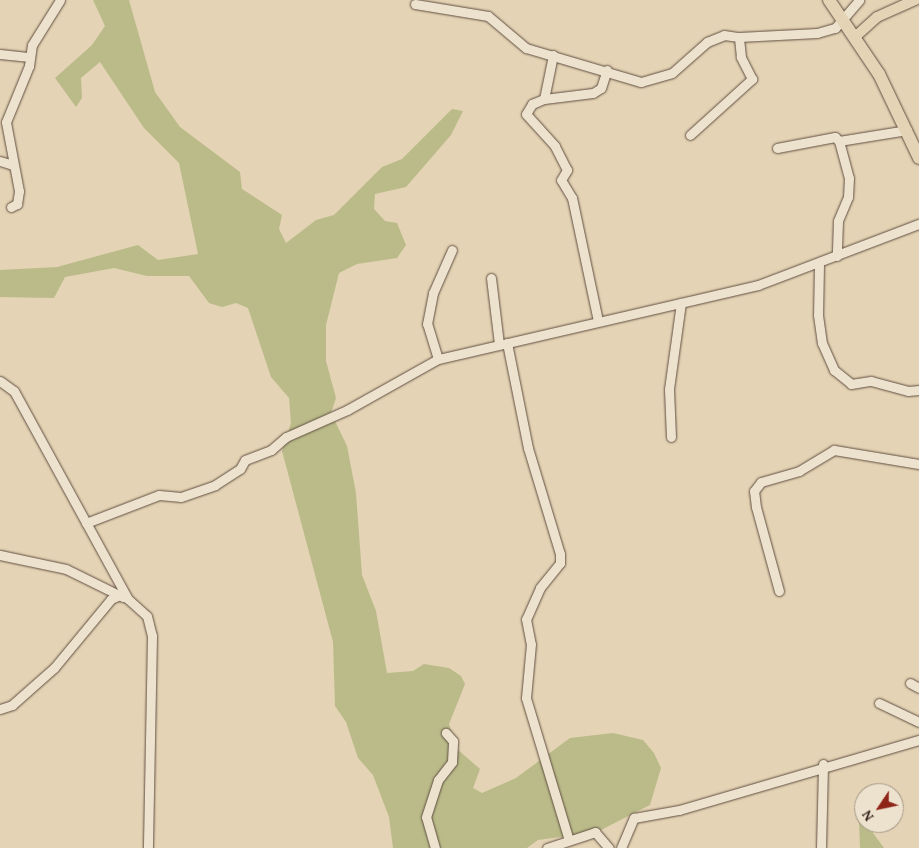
<!DOCTYPE html>
<html>
<head>
<meta charset="utf-8">
<style>
  body { margin:0 }
  #map { position:relative; width:919px; height:848px; overflow:hidden; background:#e4d3b4; font-family:"Gentium Book Plus",serif }
  div>[style] { position:absolute }
  [style*='--x'] { left:calc(var(--x)*1px); top:calc(var(--y)*1px); width:calc(var(--w)*1px); rotate:calc(var(--a)*1deg) }
  .green>* { inset:0; background:#babb89 }
  .roads { filter:drop-shadow(0 0 1px #604e41) drop-shadow(0 0 1px #604e41) }
  .minor>* { height:9px; margin:-4.5px; padding:0 4.5px; transform-origin:4.5px; border-radius:4.5px; background:#ede2ce }
  .major>* { height:10px; margin:-5px; padding:0 5px; transform-origin:5px; border-radius:5px; background:#e4d3b4 }
  .highway>* { height:12px; margin:-6px; padding:0 6px; transform-origin:6px; border-radius:6px; background:#e4d3b4 }
  span { translate:-50% -50%; white-space:nowrap; text-align:center; line-height:1.15; -webkit-text-stroke:4px #ede2ce; paint-order:stroke }
  .north { position:absolute; left:854px; top:783px; width:50px; height:50px; box-sizing:border-box; background:#ede2ce; border:1px solid #a39586; border-radius:50%; rotate:236deg; font-size:14px; font-weight:700; line-height:20px; text-align:center; color:#34221b }
  .north::after { content:''; display:block; margin:auto; width:18px; height:22px; background:#8f2418; clip-path:polygon(50% 0,100% 100%,50% 72%,0 100%) }
</style>
</head>
<body>
<div id="map">
  <div class="green">
    <div style="clip-path:polygon(93px 0,129px 0,155px 92px,180px 127px,240px 172px,242px 189px,282px 215px,279px 229px,286px 243px,316px 220px,334px 215px,382px 167px,402px 159px,452px 109px,463px 111px,451px 135px,406px 187px,375px 194px,374px 209px,385px 221px,397px 223px,406px 245px,397px 258px,357px 264px,339px 273px,326px 325px,326px 361px,336px 398px,331px 413px,347px 446px,356px 493px,362px 575px,376px 611px,387px 673px,413px 671px,424px 664px,449px 668px,461px 676px,465px 684px,449px 724px,457px 749px,480px 769px,473px 788px,482px 793px,516px 778px,570px 738px,613px 733px,643px 740px,654px 753px,661px 768px,650px 805px,597px 832px,538px 840px,527px 848px,393px 848px,389px 817px,373px 775px,358px 758px,346px 722px,335px 706px,333px 642px,282px 451px,291px 423px,289px 398px,271px 377px,248px 308px,236px 303px,222px 307px,209px 303px,189px 276px,147px 276px,114px 268px,65px 277px,54px 298px,0 297px,0 270px,57px 267px,138px 245px,158px 260px,198px 254px,179px 163px,144px 128px,100px 62px,81px 78px,82px 98px,76px 107px,55px 78px,92px 45px,105px 26px)"></div>
    <div style="clip-path:polygon(864px 813px,864px 823px,880px 823px,873px 833px,884px 848px,860px 848px,859px 820px)"></div>
  </div>
  <div class="roads">
    <div class="minor">
      <div style="--x:415;--y:4;--w:74;--a:9.3"></div>
      <div style="--x:488;--y:16;--w:50;--a:40.1"></div>
      <div style="--x:526;--y:48;--w:120;--a:16.5"></div>
      <div style="--x:641;--y:82;--w:32;--a:-16"></div>
      <div style="--x:672;--y:73;--w:47;--a:-41.5"></div>
      <div style="--x:707;--y:42;--w:18;--a:-22"></div>
      <div style="--x:724;--y:35;--w:15;--a:8"></div>
      <div style="--x:0;--y:54;--w:30;--a:6"></div>
      <div style="--x:544;--y:99;--w:45;--a:-78.4"></div>
      <div style="--x:690;--y:135;--w:84;--a:-42.1"></div>
      <div style="--x:752;--y:79;--w:25;--a:-117"></div>
      <div style="--x:741;--y:57;--w:20;--a:-96"></div>
      <div style="--x:739;--y:37;--w:78;--a:-2.9"></div>
      <div style="--x:817;--y:33;--w:19;--a:-16"></div>
      <div style="--x:835;--y:28;--w:37;--a:-49"></div>
      <div style="--x:839;--y:141;--w:69;--a:-9.2"></div>
      <div style="--x:777;--y:148;--w:59;--a:-10.7"></div>
      <div style="--x:835;--y:137;--w:6;--a:45"></div>
      <div style="--x:839;--y:141;--w:38;--a:75"></div>
      <div style="--x:849;--y:178;--w:19;--a:93"></div>
      <div style="--x:848;--y:197;--w:26;--a:113"></div>
      <div style="--x:838;--y:221;--w:35;--a:92"></div>
      <div style="--x:0;--y:161;--w:14;--a:17"></div>
      <div style="--x:11;--y:207;--w:7;--a:-27"></div>
      <div style="--x:17;--y:204;--w:13;--a:-81"></div>
      <div style="--x:19;--y:191;--w:70;--a:-100.7"></div>
      <div style="--x:6;--y:122;--w:61;--a:-67.7"></div>
      <div style="--x:29;--y:66;--w:21;--a:-82"></div>
      <div style="--x:32;--y:45;--w:53;--a:-58.1"></div>
      <div style="--x:819;--y:265;--w:50;--a:91.1"></div>
      <div style="--x:818;--y:315;--w:28;--a:82"></div>
      <div style="--x:822;--y:343;--w:30;--a:66"></div>
      <div style="--x:834;--y:370;--w:22;--a:39"></div>
      <div style="--x:851;--y:384;--w:20;--a:-9"></div>
      <div style="--x:871;--y:381;--w:38;--a:15"></div>
      <div style="--x:908;--y:391;--w:11;--a:-5"></div>
      <div style="--x:491;--y:278;--w:66;--a:83.1"></div>
      <div style="--x:598;--y:321;--w:126;--a:-101.9"></div>
      <div style="--x:572;--y:198;--w:21;--a:-121"></div>
      <div style="--x:561;--y:180;--w:12;--a:-59"></div>
      <div style="--x:567;--y:170;--w:27;--a:-117"></div>
      <div style="--x:555;--y:146;--w:43;--a:-132.2"></div>
      <div style="--x:526;--y:114;--w:12;--a:-59"></div>
      <div style="--x:532;--y:104;--w:13;--a:-23"></div>
      <div style="--x:544;--y:99;--w:49;--a:-7"></div>
      <div style="--x:593;--y:93;--w:9;--a:-32"></div>
      <div style="--x:601;--y:88;--w:19;--a:-72"></div>
      <div style="--x:507;--y:343;--w:107;--a:78.7"></div>
      <div style="--x:528;--y:448;--w:111;--a:73.2"></div>
      <div style="--x:560;--y:554;--w:9;--a:90"></div>
      <div style="--x:560;--y:563;--w:32;--a:129"></div>
      <div style="--x:540;--y:588;--w:34;--a:114"></div>
      <div style="--x:526;--y:619;--w:25;--a:79"></div>
      <div style="--x:531;--y:644;--w:54;--a:95.3"></div>
      <div style="--x:526;--y:698;--w:148;--a:73.2"></div>
      <div style="--x:438;--y:359;--w:37;--a:-107"></div>
      <div style="--x:427;--y:324;--w:32;--a:-79"></div>
      <div style="--x:433;--y:293;--w:47;--a:-66.2"></div>
      <div style="--x:0;--y:381;--w:17;--a:36"></div>
      <div style="--x:14;--y:391;--w:237;--a:61.3"></div>
      <div style="--x:128;--y:599;--w:25;--a:42"></div>
      <div style="--x:147;--y:616;--w:21;--a:76"></div>
      <div style="--x:152;--y:636;--w:212;--a:91.1"></div>
      <div style="--x:671;--y:437;--w:48;--a:-92.4"></div>
      <div style="--x:669;--y:389;--w:87;--a:-82.1"></div>
      <div style="--x:86;--y:523;--w:78;--a:-21"></div>
      <div style="--x:159;--y:495;--w:22;--a:5"></div>
      <div style="--x:181;--y:497;--w:36;--a:-19"></div>
      <div style="--x:215;--y:485;--w:30;--a:-33"></div>
      <div style="--x:240;--y:469;--w:10;--a:-61"></div>
      <div style="--x:245;--y:460;--w:28;--a:-21"></div>
      <div style="--x:271;--y:450;--w:20;--a:-41"></div>
      <div style="--x:286;--y:437;--w:67;--a:-23.9"></div>
      <div style="--x:347;--y:410;--w:104;--a:-29.3"></div>
      <div style="--x:438;--y:359;--w:328;--a:-13"></div>
      <div style="--x:758;--y:285;--w:172;--a:-20.8"></div>
      <div style="--x:0;--y:555;--w:67;--a:12"></div>
      <div style="--x:66;--y:569;--w:64;--a:26.2"></div>
      <div style="--x:779;--y:591;--w:87;--a:-105.3"></div>
      <div style="--x:756;--y:507;--w:16;--a:-97"></div>
      <div style="--x:754;--y:491;--w:11;--a:-52"></div>
      <div style="--x:761;--y:482;--w:40;--a:-16"></div>
      <div style="--x:799;--y:471;--w:41;--a:-31"></div>
      <div style="--x:834;--y:450;--w:86;--a:9.4"></div>
      <div style="--x:910;--y:683;--w:10;--a:29"></div>
      <div style="--x:879;--y:703;--w:44;--a:25.4"></div>
      <div style="--x:0;--y:709;--w:13;--a:-18"></div>
      <div style="--x:12;--y:705;--w:56;--a:-41.4"></div>
      <div style="--x:54;--y:668;--w:89;--a:-50.4"></div>
      <div style="--x:111;--y:599;--w:10;--a:-24"></div>
      <div style="--x:435;--y:848;--w:32;--a:-106"></div>
      <div style="--x:426;--y:817;--w:39;--a:-72"></div>
      <div style="--x:438;--y:780;--w:23;--a:-52"></div>
      <div style="--x:452;--y:762;--w:21;--a:-87"></div>
      <div style="--x:453;--y:741;--w:11;--a:-131"></div>
      <div style="--x:547;--y:848;--w:51;--a:-18.4"></div>
      <div style="--x:595;--y:832;--w:21;--a:49"></div>
      <div style="--x:621;--y:848;--w:33;--a:-67"></div>
      <div style="--x:634;--y:818;--w:46;--a:-10.1"></div>
      <div style="--x:679;--y:810;--w:250;--a:-16.3"></div>
      <div style="--x:821;--y:848;--w:84;--a:-88.6"></div>
    </div>
    <div class="major">
      <div style="--x:856;--y:36;--w:28;--a:-42"></div>
      <div style="--x:877;--y:17;--w:42;--a:-24.1"></div>
    </div>
    <div class="highway">
      <div style="--x:829;--y:0;--w:89;--a:56"></div>
      <div style="--x:879;--y:74;--w:93;--a:64.5"></div>
    </div>
  </div>
  <div class="north">N</div>
</div>
</body>
</html>
